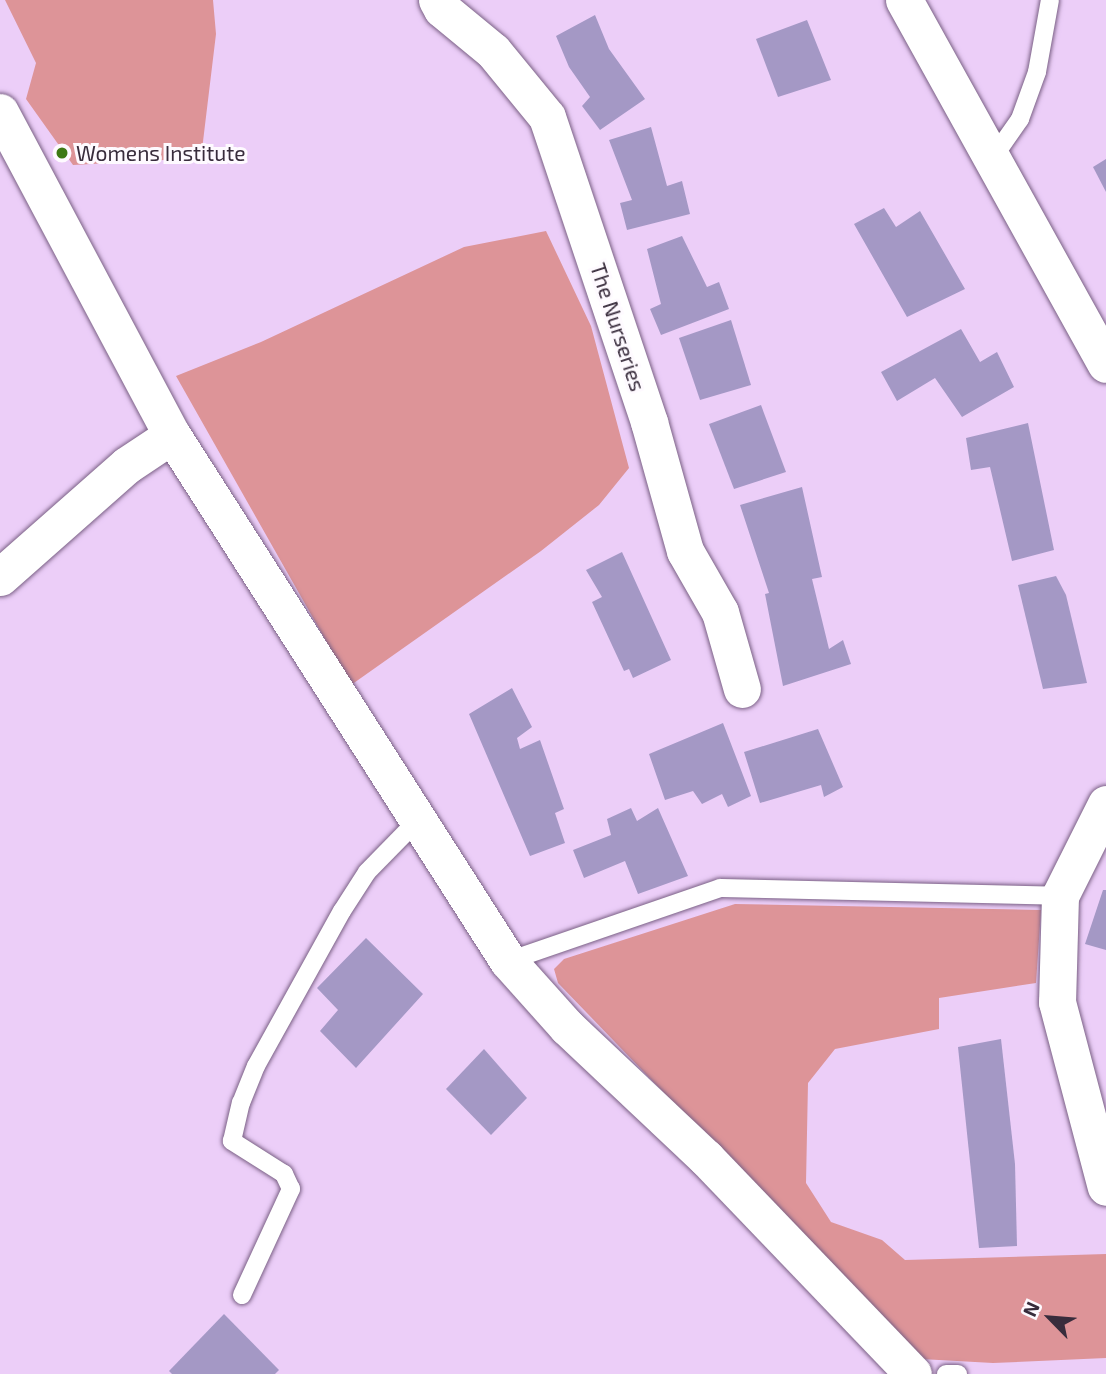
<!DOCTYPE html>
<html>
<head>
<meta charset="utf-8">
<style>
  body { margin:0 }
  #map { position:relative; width:1106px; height:1374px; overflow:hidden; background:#eccef8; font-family:"Exo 2",sans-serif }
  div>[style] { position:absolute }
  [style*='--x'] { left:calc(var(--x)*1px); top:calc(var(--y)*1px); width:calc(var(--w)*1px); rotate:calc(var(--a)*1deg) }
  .green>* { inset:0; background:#dd9498 }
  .building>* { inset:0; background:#a498c5 }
  .roads { filter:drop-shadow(0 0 2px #7a6085) drop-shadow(0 0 2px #7a6085) }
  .lane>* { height:18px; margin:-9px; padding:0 9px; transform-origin:9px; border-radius:9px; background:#fff }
  .street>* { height:37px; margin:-18.5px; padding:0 18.5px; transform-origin:18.5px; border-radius:18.5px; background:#fff }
  .dots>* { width:19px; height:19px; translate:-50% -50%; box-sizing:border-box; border:4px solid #fefaff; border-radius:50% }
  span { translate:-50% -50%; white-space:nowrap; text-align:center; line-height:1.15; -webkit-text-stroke:6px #fefaff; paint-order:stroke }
  .poi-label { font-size:21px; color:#382c3c }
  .left { translate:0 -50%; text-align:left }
  .street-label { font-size:21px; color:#382c3c }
  .north { position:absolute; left:1015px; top:1283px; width:70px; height:70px; -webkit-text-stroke:5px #fefaff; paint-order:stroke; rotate:295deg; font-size:19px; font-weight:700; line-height:28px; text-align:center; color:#382c3c }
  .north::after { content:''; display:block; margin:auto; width:24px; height:32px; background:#382c3c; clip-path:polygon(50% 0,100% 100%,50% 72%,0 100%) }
</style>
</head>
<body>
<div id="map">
  <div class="green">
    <div style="clip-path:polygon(5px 0,213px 0,216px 34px,201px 158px,73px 165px,26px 99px,36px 63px)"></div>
    <div style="clip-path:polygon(546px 231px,591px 326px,629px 468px,599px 505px,541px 551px,351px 685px,176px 376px,261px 342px,464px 247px)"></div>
    <div style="clip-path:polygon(735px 904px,1041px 910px,1036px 983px,939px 998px,939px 1029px,835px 1049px,808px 1083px,806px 1183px,831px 1222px,882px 1240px,905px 1260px,1106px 1254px,1106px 1358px,993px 1363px,921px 1359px,558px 983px,554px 969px,564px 959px)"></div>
  </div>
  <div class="building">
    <div style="clip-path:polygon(595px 15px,609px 49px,645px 99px,600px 130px,582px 106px,590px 97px,569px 67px,556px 36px)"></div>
    <div style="clip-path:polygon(807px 20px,831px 80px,778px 97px,756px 39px)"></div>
    <div style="clip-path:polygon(651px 127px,667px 186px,682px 181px,690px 214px,627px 230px,620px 203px,632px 200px,609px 140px)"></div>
    <div style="clip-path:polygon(1106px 159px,1106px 192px,1093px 167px)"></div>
    <div style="clip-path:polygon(884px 208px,896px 227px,920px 211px,965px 289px,907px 317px,854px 224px)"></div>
    <div style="clip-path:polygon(682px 236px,707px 287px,719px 282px,729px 309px,661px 335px,650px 309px,661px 304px,647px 249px)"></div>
    <div style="clip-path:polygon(731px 320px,751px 385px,700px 400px,679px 338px)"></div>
    <div style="clip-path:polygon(961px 329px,980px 362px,997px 352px,1014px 387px,962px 417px,935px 378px,897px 401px,881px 372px)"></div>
    <div style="clip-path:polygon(761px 405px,786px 472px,734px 489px,709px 424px)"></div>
    <div style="clip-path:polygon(1028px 423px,1054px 550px,1012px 561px,990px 467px,971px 470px,966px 438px)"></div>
    <div style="clip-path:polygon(802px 487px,822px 577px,812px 579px,829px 649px,843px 640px,851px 664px,783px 686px,765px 594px,769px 593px,740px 505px)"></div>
    <div style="clip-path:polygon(622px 552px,671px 660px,633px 678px,629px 669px,624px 671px,592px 602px,602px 597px,586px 570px)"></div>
    <div style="clip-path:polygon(1056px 576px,1066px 595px,1087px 683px,1043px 689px,1018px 585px)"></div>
    <div style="clip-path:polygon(512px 688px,532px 727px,517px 738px,520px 749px,540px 740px,564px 809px,555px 813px,565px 843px,530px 856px,469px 714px)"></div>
    <div style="clip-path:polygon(723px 723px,751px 796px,728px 807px,722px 794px,702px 804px,693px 791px,665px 800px,649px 754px)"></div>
    <div style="clip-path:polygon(818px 729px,843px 787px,824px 797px,821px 785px,760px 803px,744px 752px)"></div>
    <div style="clip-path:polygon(631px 808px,637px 821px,658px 808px,688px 876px,638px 894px,625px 861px,584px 878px,573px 850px,611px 835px,607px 819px)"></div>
    <div style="clip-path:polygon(1103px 890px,1106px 890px,1106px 950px,1085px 944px)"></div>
    <div style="clip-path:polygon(366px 938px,423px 994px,356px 1068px,320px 1031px,338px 1010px,317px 988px)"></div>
    <div style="clip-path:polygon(1001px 1039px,1015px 1164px,1017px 1246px,979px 1248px,958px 1047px)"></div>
    <div style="clip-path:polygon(484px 1049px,527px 1098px,491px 1135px,446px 1089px)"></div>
    <div style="clip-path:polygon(224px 1314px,279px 1370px,275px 1374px,172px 1374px,169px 1371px)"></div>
  </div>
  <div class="roads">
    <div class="lane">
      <div style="--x:992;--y:159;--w:49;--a:-55"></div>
      <div style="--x:1020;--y:119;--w:50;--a:-70.1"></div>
      <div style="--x:1037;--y:72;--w:73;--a:-79.8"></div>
      <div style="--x:508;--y:961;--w:224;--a:-19"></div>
      <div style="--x:720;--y:888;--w:340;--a:1.3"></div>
      <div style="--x:242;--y:1295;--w:117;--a:-65.2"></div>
      <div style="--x:291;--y:1189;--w:17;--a:-115"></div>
      <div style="--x:284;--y:1174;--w:62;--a:-147.6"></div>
      <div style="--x:232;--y:1141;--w:39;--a:-77"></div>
      <div style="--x:241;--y:1103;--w:40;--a:-68"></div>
      <div style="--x:256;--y:1066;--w:177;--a:-61"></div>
      <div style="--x:342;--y:911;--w:46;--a:-57.3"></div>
      <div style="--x:367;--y:872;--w:71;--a:-45.6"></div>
      <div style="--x:946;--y:1374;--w:12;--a:0"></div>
    </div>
    <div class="street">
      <div style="--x:437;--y:0;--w:10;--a:61"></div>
      <div style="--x:442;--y:9;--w:66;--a:39.5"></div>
      <div style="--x:493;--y:51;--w:85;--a:50.7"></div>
      <div style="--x:547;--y:117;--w:322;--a:71.5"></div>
      <div style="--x:649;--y:422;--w:134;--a:74.4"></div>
      <div style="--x:685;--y:551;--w:70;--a:60.2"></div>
      <div style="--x:720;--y:612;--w:80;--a:74.1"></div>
      <div style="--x:904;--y:0;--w:416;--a:61"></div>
      <div style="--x:0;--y:112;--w:366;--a:62"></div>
      <div style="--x:172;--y:435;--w:624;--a:57.43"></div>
      <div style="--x:508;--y:961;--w:89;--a:48.2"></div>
      <div style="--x:567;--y:1027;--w:191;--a:43.3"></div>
      <div style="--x:706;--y:1158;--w:299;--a:46.2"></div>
      <div style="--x:0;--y:577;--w:169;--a:-41.4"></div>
      <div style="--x:127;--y:465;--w:54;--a:-33.7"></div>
      <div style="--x:1106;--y:804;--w:103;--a:116.6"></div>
      <div style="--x:1060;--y:896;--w:106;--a:91.6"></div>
      <div style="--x:1057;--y:1002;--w:191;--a:75.2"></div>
    </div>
  </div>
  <div class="dots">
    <div style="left:62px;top:153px;background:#3d7914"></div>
  </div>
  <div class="poi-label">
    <span class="left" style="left:76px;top:153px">Womens Institute</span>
  </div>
  <div class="street-label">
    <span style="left:618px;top:327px;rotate:72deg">The Nurseries</span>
  </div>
  <div class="north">N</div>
</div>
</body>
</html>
